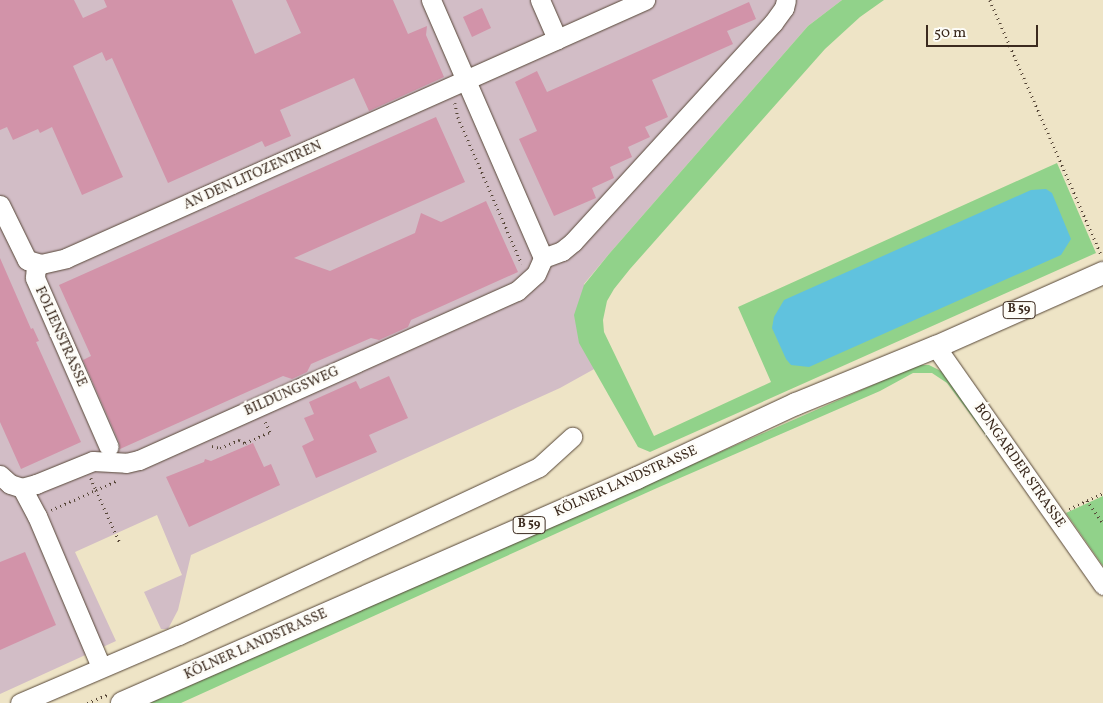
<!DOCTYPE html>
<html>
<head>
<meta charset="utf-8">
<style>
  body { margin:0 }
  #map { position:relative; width:1103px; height:703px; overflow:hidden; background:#eee4c6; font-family:Vollkorn,serif }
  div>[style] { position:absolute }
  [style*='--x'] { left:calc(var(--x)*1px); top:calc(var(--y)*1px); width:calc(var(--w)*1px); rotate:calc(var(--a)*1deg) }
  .industrial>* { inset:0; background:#d2bdc6 }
  .green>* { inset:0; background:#91d28a }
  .water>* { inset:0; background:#60c2de }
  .building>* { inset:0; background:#d293a9 }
  .path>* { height:2.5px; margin-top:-1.25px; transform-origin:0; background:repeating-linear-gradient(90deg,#564637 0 1px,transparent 0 5px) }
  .roads { filter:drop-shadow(0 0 1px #564637) drop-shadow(0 0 1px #564637) }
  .minor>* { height:19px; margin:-9.5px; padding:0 9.5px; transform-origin:9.5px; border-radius:9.5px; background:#fff }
  .major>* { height:22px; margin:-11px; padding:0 11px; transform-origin:11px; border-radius:11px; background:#fff }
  span { translate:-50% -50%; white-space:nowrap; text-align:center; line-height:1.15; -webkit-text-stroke:5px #fdfcf7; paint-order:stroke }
  .shield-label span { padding:1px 4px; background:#fdfcf7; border:1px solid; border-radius:4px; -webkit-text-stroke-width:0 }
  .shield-label { font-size:12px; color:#3b2a1e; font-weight:700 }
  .street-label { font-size:14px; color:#3b2a1e }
  .scale { position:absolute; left:926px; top:25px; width:112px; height:22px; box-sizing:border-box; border:2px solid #3b2a1e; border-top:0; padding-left:6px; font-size:15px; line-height:18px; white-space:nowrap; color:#3b2a1e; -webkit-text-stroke:4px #fdfcf7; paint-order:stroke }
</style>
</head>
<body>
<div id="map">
  <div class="industrial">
    <div style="clip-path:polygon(0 0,842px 0,808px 26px,609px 254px,584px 284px,596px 368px,560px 388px,191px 555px,178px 610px,168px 629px,161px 629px,144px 592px,182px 575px,157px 515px,75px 552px,116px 641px,0 694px)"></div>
  </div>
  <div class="green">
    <div style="clip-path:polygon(842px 0,884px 0,860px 17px,825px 49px,630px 269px,614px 289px,607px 301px,603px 320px,604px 332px,654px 436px,771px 382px,738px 307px,1057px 163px,1096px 253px,650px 452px,638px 447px,579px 343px,574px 315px,584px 285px,609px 254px,808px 26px)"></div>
    <div style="clip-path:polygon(918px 365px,929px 365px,947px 374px,1042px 511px,947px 383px,932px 373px,913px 373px,880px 391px,657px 488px,181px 703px,150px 703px)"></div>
    <div style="clip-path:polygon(1103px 496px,1103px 566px,1066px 513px)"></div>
  </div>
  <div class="water">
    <div style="clip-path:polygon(1046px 189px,1052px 193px,1071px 239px,1061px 255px,809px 367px,791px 365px,786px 359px,772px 328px,774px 317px,784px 300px,1031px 190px)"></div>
  </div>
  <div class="building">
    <div style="clip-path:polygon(0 0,74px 0,83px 18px,107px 7px,104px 0,232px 0,255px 54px,301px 33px,286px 0,393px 0,408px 34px,427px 26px,426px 35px,444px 77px,369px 111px,354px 78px,280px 110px,291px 136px,265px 147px,262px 141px,168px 183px,112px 58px,106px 61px,102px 52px,73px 66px,123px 177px,82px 195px,52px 127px,40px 133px,38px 129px,13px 140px,7px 127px,0 130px)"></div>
    <div style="clip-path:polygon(749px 2px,756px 19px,727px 31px,733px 44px,652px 80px,668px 117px,645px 127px,650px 137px,628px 147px,632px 157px,610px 167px,614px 178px,592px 188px,596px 198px,554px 216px,519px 139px,537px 131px,515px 82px,537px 71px,547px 92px)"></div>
    <div style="clip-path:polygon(482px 8px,491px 28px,472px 37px,463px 17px)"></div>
    <div style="clip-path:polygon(436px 117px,465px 182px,294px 258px,330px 271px,415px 233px,421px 213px,441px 222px,486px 201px,518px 272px,411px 320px,408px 327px,379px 340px,371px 338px,311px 364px,307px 372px,292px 379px,283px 376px,120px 449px,119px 442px,83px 360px,91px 356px,59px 285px)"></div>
    <div style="clip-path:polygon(0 258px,31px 329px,33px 328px,39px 341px,36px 342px,81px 442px,21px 469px,0 422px)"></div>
    <div style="clip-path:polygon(389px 376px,408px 418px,369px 435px,377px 452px,316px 478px,302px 446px,314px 440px,304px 418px,314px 414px,309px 402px,356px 381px,360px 389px)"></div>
    <div style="clip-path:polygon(253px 443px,264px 467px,271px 464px,280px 485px,189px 527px,166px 477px,204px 462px,205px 459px,211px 461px)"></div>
    <div style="clip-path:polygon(25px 552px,56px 625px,0 650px,0 562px)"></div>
  </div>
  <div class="path">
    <div style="--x:990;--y:0;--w:279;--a:66.4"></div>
    <div style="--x:455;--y:103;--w:14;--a:78"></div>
    <div style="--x:458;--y:117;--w:160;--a:66.5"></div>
    <div style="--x:212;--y:446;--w:8;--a:14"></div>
    <div style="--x:220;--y:448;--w:21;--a:-23"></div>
    <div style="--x:239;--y:440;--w:7;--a:27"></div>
    <div style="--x:245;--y:443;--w:27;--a:-24"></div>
    <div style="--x:270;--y:432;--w:11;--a:-117"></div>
    <div style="--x:91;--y:478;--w:13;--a:67"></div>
    <div style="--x:96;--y:490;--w:24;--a:-24"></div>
    <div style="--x:1087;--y:500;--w:28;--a:55"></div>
    <div style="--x:1069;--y:509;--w:38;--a:-25"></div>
    <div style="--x:51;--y:510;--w:49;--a:-24"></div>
    <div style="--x:96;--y:490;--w:58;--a:65.6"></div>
    <div style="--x:87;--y:703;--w:22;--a:-22"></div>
  </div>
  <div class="roads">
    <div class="minor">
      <div style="--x:431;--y:0;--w:281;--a:66.5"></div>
      <div style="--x:540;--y:0;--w:43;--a:66.4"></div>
      <div style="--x:0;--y:205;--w:61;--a:63.9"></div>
      <div style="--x:27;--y:260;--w:15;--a:16"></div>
      <div style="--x:41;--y:264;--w:26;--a:-13"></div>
      <div style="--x:66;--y:258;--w:634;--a:-24.02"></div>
      <div style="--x:543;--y:258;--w:20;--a:-20"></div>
      <div style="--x:562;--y:251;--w:14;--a:-39"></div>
      <div style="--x:573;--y:242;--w:297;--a:-47.6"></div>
      <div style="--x:773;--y:23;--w:19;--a:-54"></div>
      <div style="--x:784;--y:8;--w:8;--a:-76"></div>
      <div style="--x:36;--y:264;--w:14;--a:94"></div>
      <div style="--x:35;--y:278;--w:184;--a:66.4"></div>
      <div style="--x:936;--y:347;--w:291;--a:54.9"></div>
      <div style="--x:0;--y:475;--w:13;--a:42"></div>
      <div style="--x:10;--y:484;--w:13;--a:18"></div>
      <div style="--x:22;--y:488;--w:15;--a:-16"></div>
      <div style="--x:36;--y:484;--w:61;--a:-22"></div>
      <div style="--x:93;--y:461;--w:33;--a:3"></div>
      <div style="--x:126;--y:463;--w:13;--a:-13"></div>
      <div style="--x:139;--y:460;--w:414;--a:-24.1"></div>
      <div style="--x:517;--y:291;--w:25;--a:-42"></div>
      <div style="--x:536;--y:274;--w:17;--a:-66"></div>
      <div style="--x:22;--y:488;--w:32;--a:62"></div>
      <div style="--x:37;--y:516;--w:164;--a:67"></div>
      <div style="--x:20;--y:703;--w:173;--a:-23.2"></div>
      <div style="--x:179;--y:635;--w:397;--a:-25"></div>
      <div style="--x:539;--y:467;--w:45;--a:-42.3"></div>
    </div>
    <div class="major">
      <div style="--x:122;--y:703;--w:562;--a:-23.6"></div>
      <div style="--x:637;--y:478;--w:175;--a:-25"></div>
      <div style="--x:796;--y:404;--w:151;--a:-22.2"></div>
      <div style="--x:936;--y:347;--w:183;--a:-23.9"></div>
    </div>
  </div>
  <div class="shield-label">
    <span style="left:1019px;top:310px">B 59</span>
    <span style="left:529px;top:525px">B 59</span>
  </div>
  <div class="street-label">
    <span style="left:253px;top:176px;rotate:-24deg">AN DEN LITOZENTREN</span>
    <span style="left:60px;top:337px;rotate:66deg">FOLIENSTRASSE</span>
    <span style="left:292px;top:392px;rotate:-24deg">BILDUNGSWEG</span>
    <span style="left:1019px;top:466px;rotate:55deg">BONGARDER STRASSE</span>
    <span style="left:626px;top:482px;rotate:-24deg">KÖLNER LANDSTRASSE</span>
    <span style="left:256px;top:645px;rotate:-24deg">KÖLNER LANDSTRASSE</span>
  </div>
  <div class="scale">50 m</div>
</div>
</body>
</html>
